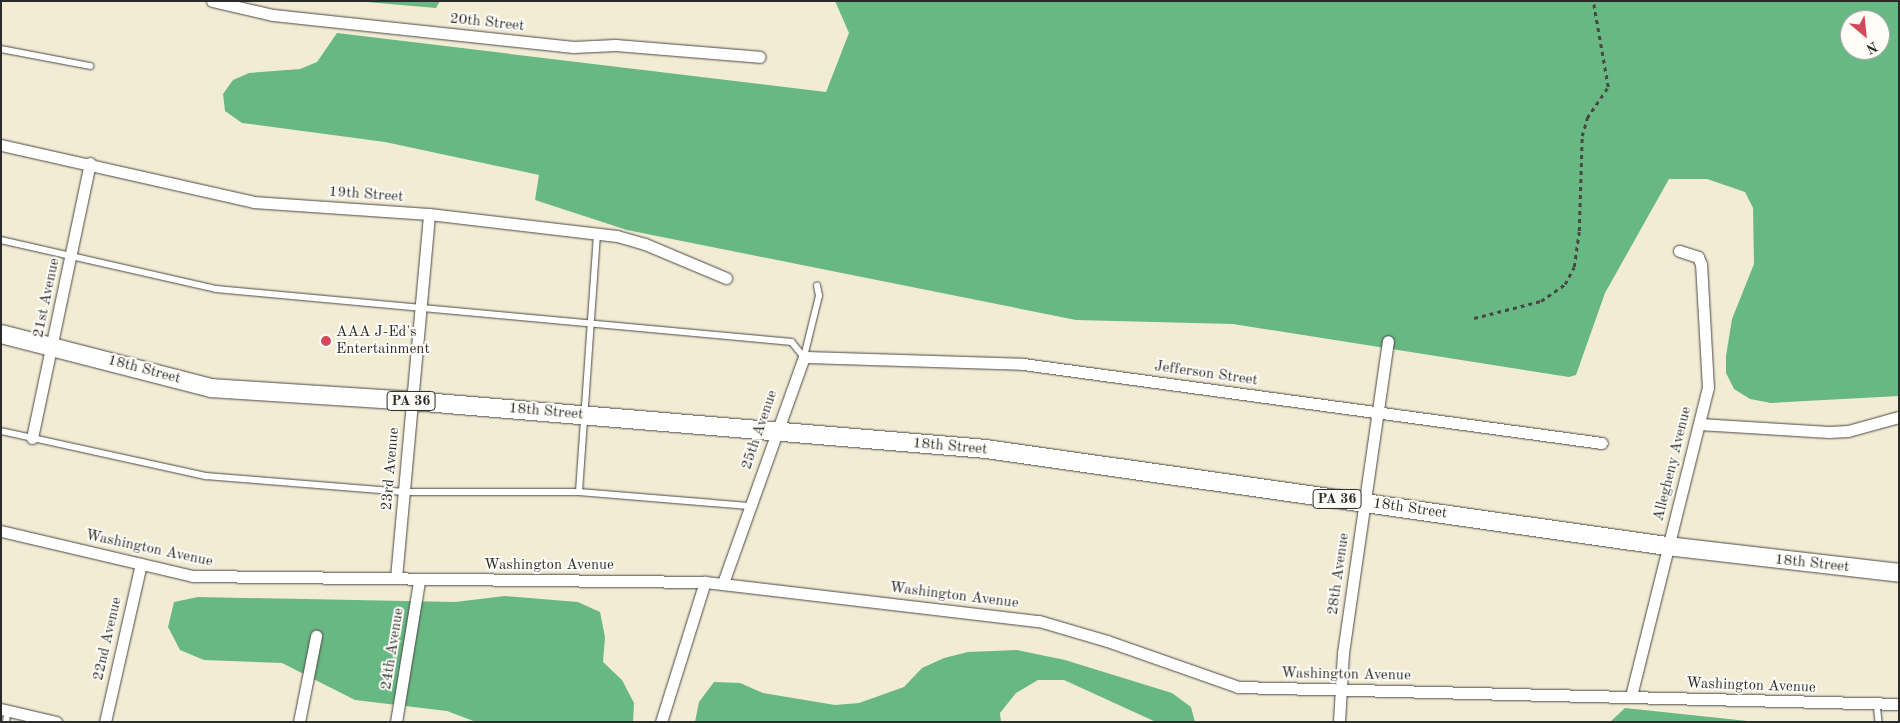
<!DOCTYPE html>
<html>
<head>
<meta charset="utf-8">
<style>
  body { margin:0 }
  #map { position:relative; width:1900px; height:723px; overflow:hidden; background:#f3ecd5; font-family:"Old Standard TT",serif }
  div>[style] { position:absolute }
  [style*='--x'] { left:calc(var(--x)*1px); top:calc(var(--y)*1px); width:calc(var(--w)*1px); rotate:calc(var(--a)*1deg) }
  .forest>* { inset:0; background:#68b884 }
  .path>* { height:2.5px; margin-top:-1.25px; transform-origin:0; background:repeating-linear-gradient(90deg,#494844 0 4px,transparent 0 8px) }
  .roads { filter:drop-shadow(0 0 1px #494844) drop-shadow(0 0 1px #494844) }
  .service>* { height:5.5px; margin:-2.75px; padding:0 2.75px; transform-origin:2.75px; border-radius:2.75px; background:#fff }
  .minor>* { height:11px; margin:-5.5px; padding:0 5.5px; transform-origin:5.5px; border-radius:5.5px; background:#fff }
  .primary>* { height:18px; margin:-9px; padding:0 9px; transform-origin:9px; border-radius:9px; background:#fff }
  .dots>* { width:14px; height:14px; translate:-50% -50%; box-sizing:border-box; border:2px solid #fdfcf7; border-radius:50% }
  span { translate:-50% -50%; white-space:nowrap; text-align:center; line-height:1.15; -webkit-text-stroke:4px #fdfcf7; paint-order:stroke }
  .shield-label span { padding:1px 4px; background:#fdfcf7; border:1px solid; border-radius:4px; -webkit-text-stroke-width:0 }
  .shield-label { font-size:14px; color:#2b2b2b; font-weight:700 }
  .street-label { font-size:15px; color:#2b2b2b }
  .poi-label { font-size:15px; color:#2b2b2b }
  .left { translate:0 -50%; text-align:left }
  .frame { position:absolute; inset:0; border:2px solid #2b2b2b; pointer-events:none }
  .north { position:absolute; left:1840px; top:10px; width:50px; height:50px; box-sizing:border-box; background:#fdfcf7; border:1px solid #a9a8a5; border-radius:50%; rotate:152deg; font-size:14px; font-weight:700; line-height:20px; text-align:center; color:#2b2b2b }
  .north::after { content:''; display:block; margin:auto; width:18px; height:22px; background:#d1495b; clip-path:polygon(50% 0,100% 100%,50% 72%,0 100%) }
</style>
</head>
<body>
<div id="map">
  <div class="forest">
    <div style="clip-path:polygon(355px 1px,440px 1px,436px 8px)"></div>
    <div style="clip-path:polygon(evenodd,835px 1px,1899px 1px,1899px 396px,1771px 403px,1750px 399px,1734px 389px,1726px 373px,1726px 356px,1732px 319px,1754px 264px,1753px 208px,1745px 192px,1707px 179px,1669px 179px,1605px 293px,1576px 375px,1569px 377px,1233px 324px,1076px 320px,627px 230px,535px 200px,539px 175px,385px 142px,242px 123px,225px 111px,223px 94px,233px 80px,249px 73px,300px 69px,317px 62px,337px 33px,826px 92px,849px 33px,835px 1px,1850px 20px,1880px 20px,1880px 50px,1850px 50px,1850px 20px)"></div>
    <div style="clip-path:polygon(505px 596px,578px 602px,600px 612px,605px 637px,603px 662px,622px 680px,634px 703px,633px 722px,476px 722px,447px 711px,355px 700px,282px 663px,204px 660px,180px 650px,168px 627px,174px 602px,198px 597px,455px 602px)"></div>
    <div style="clip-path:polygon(1017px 650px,1065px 660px,1172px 693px,1191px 707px,1195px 722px,1156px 722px,1064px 680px,1038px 680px,1016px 693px,1000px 713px,1001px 722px,695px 722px,699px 702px,714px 682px,740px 683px,763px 693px,835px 705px,859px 703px,904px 687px,922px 668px,944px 658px,968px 652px)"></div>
    <div style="clip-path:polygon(1625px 708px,1757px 722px,1610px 722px)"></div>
  </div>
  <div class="path">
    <div style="--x:1474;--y:318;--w:69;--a:-14.2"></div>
    <div style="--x:1541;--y:301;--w:29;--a:-35"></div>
    <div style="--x:1565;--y:284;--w:19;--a:-62"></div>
    <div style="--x:1574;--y:267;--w:36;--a:-82"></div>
    <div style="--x:1579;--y:231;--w:95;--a:-88.2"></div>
    <div style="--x:1582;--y:136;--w:19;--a:-74"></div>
    <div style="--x:1587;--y:118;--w:37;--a:-56"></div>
    <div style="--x:1608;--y:87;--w:87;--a:-99.9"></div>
  </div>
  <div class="roads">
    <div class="service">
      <div style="--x:1;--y:49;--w:91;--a:10.8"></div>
      <div style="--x:1;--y:240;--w:221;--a:12.8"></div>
      <div style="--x:216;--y:289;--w:578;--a:5.26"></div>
      <div style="--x:792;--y:342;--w:19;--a:51"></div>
      <div style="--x:804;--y:357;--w:63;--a:-76.2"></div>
      <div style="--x:819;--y:296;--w:10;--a:-101"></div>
      <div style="--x:1;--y:431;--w:210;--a:12.4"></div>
      <div style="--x:206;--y:476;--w:199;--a:4.6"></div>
      <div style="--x:404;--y:492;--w:175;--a:0"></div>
      <div style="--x:579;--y:492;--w:173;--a:4.7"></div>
      <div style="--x:579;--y:492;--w:260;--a:-86"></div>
      <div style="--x:1877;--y:703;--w:19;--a:84"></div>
      <div style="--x:6;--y:722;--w:12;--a:-81"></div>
    </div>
    <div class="minor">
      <div style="--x:212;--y:1;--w:63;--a:12.9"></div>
      <div style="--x:273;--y:15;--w:302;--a:6.1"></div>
      <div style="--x:573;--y:47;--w:42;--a:-2.7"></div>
      <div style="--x:615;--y:45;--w:145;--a:4.7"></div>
      <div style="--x:1;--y:145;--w:258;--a:12.7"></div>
      <div style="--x:253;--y:202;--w:176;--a:3.9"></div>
      <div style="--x:429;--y:214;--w:189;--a:6.7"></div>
      <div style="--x:617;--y:236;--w:29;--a:16"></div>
      <div style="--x:645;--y:244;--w:88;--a:22.8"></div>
      <div style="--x:1699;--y:424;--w:130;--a:3.5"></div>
      <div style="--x:1829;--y:432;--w:19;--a:-3"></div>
      <div style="--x:1848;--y:431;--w:53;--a:-15.4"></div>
      <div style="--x:32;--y:438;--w:281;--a:-78.1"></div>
      <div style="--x:1;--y:531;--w:197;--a:13.2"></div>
      <div style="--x:193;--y:576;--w:512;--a:0.67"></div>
      <div style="--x:705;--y:582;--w:336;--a:6.7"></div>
      <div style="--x:1039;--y:621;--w:71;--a:16.4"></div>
      <div style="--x:1107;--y:641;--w:139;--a:19.3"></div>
      <div style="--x:1238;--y:687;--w:661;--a:1.47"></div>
      <div style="--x:396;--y:578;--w:365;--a:-84.8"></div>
      <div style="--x:723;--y:583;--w:240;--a:-70.3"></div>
      <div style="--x:804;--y:357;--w:219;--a:1.8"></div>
      <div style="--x:1023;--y:364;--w:584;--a:7.77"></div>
      <div style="--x:1631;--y:696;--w:317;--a:-76"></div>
      <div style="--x:1708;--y:388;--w:124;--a:-93.2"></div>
      <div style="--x:1701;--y:264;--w:8;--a:-113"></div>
      <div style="--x:1698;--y:257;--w:20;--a:-162"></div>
      <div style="--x:1;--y:709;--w:57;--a:13.3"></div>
      <div style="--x:105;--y:722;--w:162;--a:-77.2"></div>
      <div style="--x:299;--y:722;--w:88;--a:-78.8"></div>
      <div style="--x:396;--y:722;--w:143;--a:-80.7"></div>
      <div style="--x:661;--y:722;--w:147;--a:-72.6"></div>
      <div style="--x:1339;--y:722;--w:69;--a:-86.7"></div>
      <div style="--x:1343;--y:653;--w:315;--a:-81.8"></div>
    </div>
    <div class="primary">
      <div style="--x:1;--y:334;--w:217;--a:14.4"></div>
      <div style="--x:211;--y:388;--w:201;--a:3.7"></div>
      <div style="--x:412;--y:401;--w:576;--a:4.78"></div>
      <div style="--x:986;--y:449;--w:688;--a:8.11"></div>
      <div style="--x:1667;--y:546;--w:234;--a:6.6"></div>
    </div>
  </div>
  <div class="dots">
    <div style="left:326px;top:341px;background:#d1495b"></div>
  </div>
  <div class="shield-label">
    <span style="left:411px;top:401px">PA 36</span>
    <span style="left:1337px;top:499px">PA 36</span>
  </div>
  <div class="street-label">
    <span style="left:487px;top:23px;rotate:6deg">20th Street</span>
    <span style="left:366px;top:195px;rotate:4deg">19th Street</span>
    <span style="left:47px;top:298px;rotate:-78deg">21st Avenue</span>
    <span style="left:144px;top:370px;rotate:15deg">18th Street</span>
    <span style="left:1206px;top:374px;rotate:8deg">Jefferson Street</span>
    <span style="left:546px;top:412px;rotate:5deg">18th Street</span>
    <span style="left:760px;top:430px;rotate:-71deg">25th Avenue</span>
    <span style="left:950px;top:447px;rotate:5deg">18th Street</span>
    <span style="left:1673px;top:464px;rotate:-76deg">Allegheny Avenue</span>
    <span style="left:391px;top:469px;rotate:-85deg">23rd Avenue</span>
    <span style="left:1410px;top:509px;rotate:8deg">18th Street</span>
    <span style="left:149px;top:549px;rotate:12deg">Washington Avenue</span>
    <span style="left:1812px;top:564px;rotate:6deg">18th Street</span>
    <span style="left:549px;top:566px">Washington Avenue</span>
    <span style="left:1339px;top:574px;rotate:-82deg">28th Avenue</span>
    <span style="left:954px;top:596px;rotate:7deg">Washington Avenue</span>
    <span style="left:108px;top:639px;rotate:-77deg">22nd Avenue</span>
    <span style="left:393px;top:649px;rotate:-81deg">24th Avenue</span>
    <span style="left:1346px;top:675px;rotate:1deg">Washington Avenue</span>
    <span style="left:1751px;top:686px;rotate:2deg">Washington Avenue</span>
  </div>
  <div class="poi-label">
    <span class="left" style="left:336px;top:341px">AAA J-Ed's<br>Entertainment</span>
  </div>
  <div class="frame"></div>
  <div class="north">N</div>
</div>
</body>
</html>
